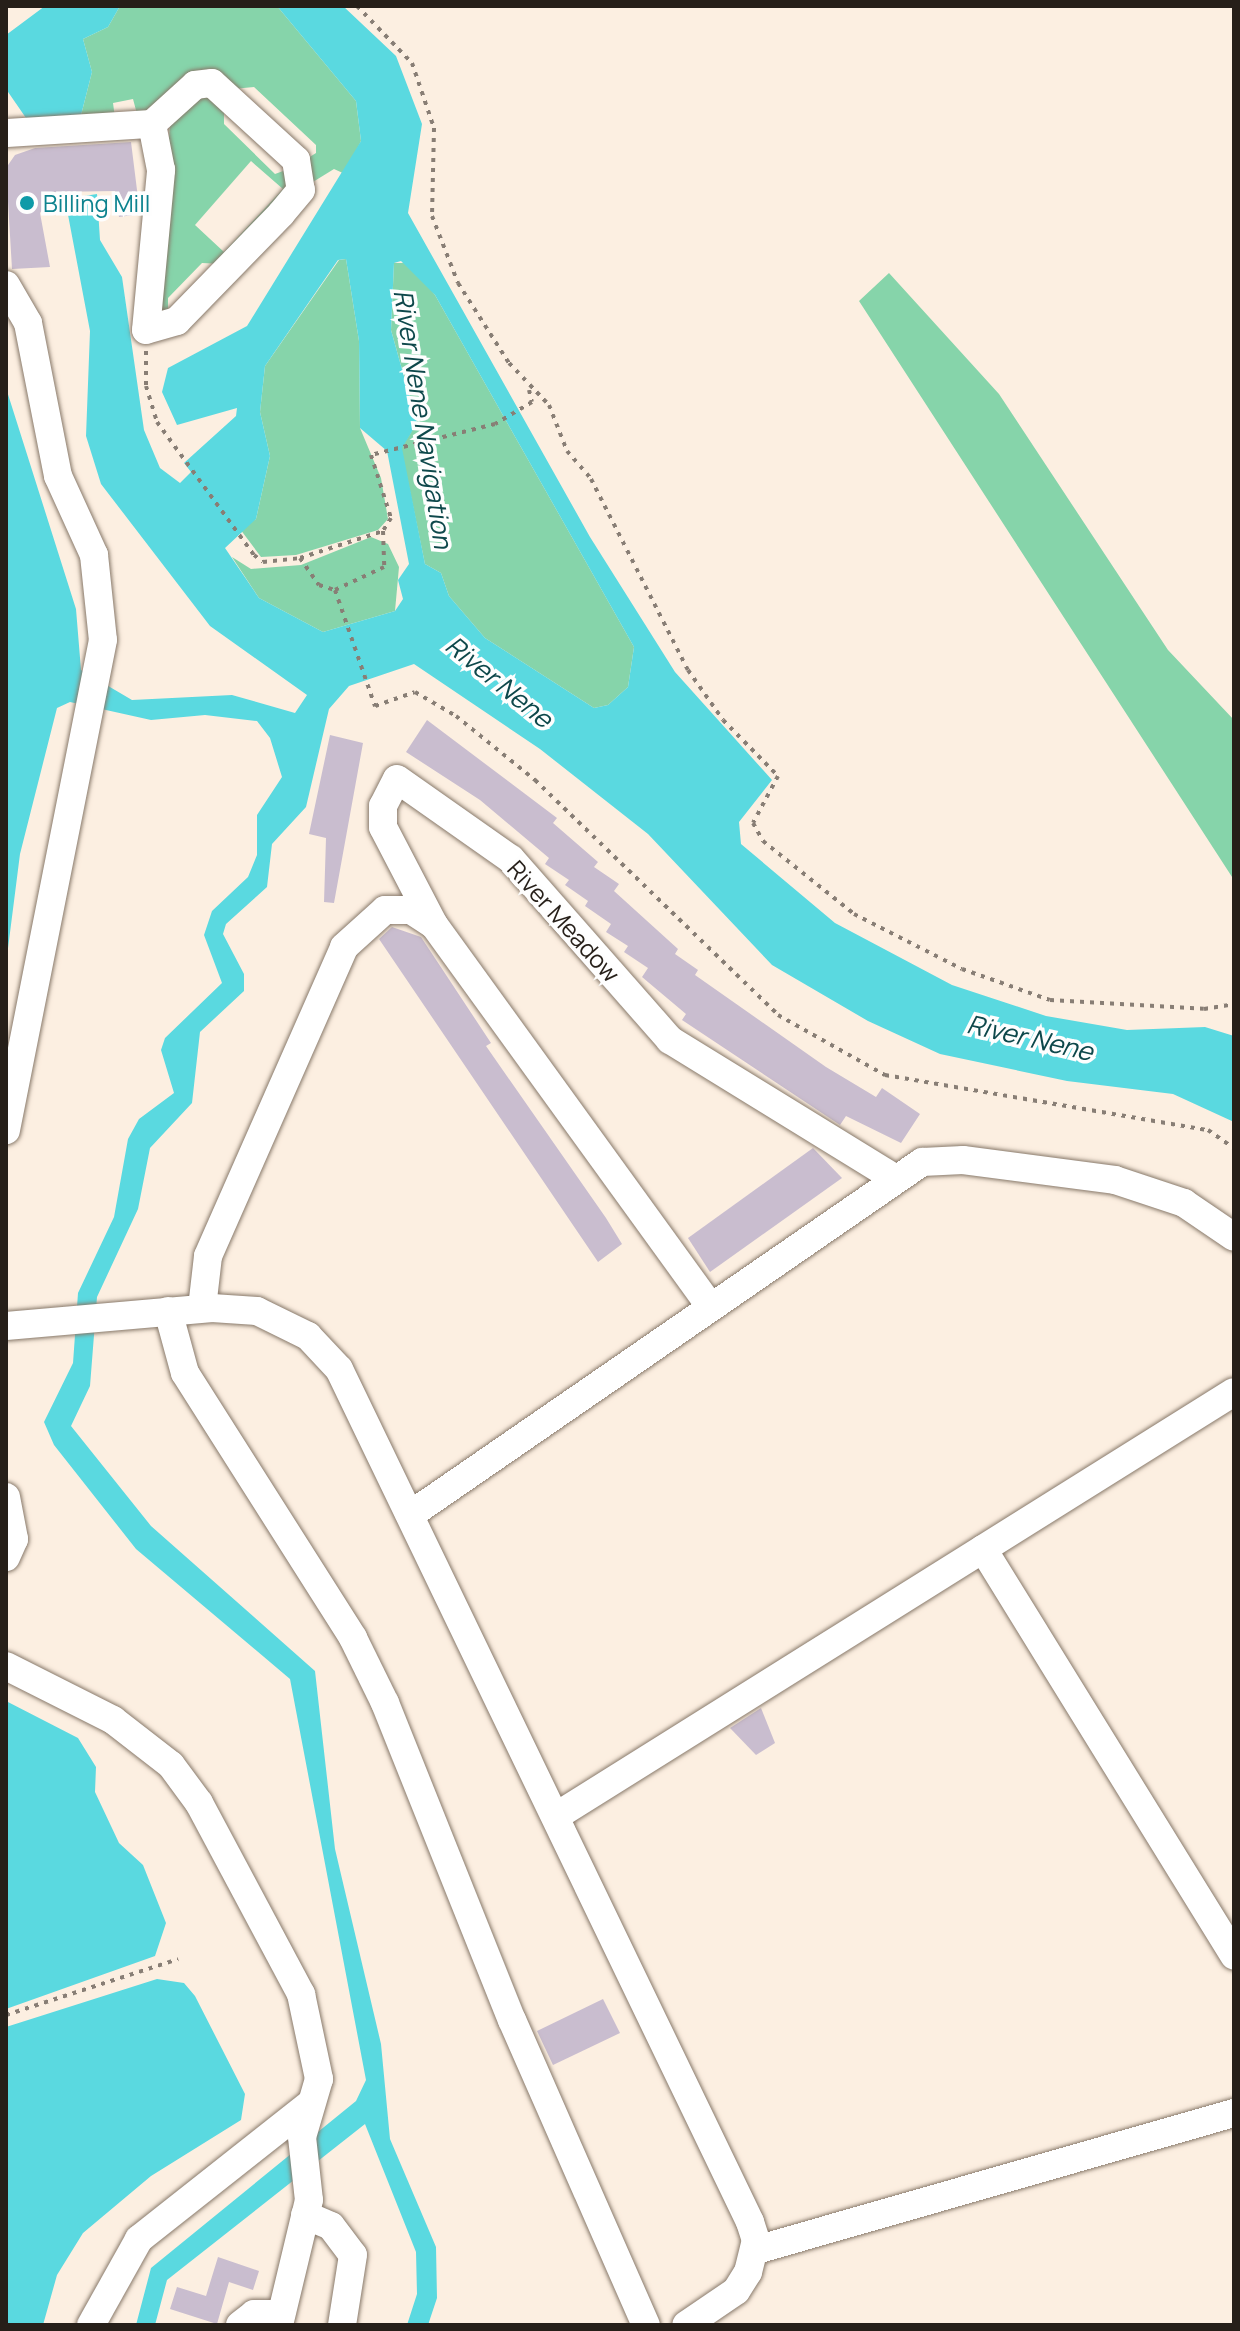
<!DOCTYPE html>
<html>
<head>
<meta charset="utf-8">
<style>
  body { margin:0 }
  #map { position:relative; width:1240px; height:2331px; overflow:hidden; background:#fcefe1; font-family:Manrope,sans-serif }
  div>[style] { position:absolute }
  [style*='--x'] { left:calc(var(--x)*1px); top:calc(var(--y)*1px); width:calc(var(--w)*1px); rotate:calc(var(--a)*1deg) }
  .green>* { inset:0; background:#86d4aa }
  .water>* { inset:0; background:#5ad9e0 }
  .building>* { inset:0; background:#c9bdcf }
  .path>* { height:4px; margin-top:-2px; transform-origin:0; background:repeating-linear-gradient(90deg,#887e75 0 4px,transparent 0 10px) }
  .roads { filter:drop-shadow(0 0 2px #88796a) drop-shadow(0 0 2px #88796a) }
  .minor>* { height:28px; margin:-14px; padding:0 14px; transform-origin:14px; border-radius:14px; background:#fff }
  .dots>* { width:22px; height:22px; translate:-50% -50%; box-sizing:border-box; border:4px solid #fefefe; border-radius:50% }
  span { translate:-50% -50%; white-space:nowrap; text-align:center; line-height:1.15; -webkit-text-stroke:7px #fefefe; paint-order:stroke }
  .culture-label { font-size:24px; color:#0d838f }
  .left { translate:0 -50%; text-align:left }
  .street-label { font-size:24px; color:#261f19 }
  .water-label { font-size:26px; color:#0e484b; font-style:italic }
  .frame { position:absolute; inset:0; border:8px solid #261f19; pointer-events:none }
</style>
</head>
<body>
<div id="map">
  <div class="green">
    <div style="clip-path:polygon(120px 6px,277px 6px,356px 101px,361px 141px,345px 174px,334px 169px,308px 185px,305px 160px,316px 153px,316px 145px,254px 87px,233px 89px,220px 79px,155px 112px,137px 114px,133px 99px,113px 103px,115px 118px,79px 123px,92px 72px,83px 39px,108px 27px)"></div>
    <div style="clip-path:polygon(evenodd,194px 92px,224px 99px,224px 124px,275px 174px,294px 167px,297px 178px,223px 264px,202px 263px,168px 298px,168px 316px,156px 315px,170px 125px,194px 92px,251px 161px,283px 189px,224px 252px,195px 225px,251px 161px)"></div>
    <div style="clip-path:polygon(346px 259px,359px 341px,360px 428px,381px 478px,388px 519px,378px 530px,296px 555px,261px 557px,240px 529px,256px 519px,270px 456px,260px 412px,265px 366px,339px 260px)"></div>
    <div style="clip-path:polygon(394px 263px,410px 263px,435px 295px,634px 647px,628px 687px,608px 705px,594px 708px,485px 638px,449px 596px,441px 573px,425px 564px,401px 448px,417px 423px,391px 330px)"></div>
    <div style="clip-path:polygon(889px 273px,999px 394px,1168px 650px,1234px 720px,1234px 880px,859px 301px)"></div>
    <div style="clip-path:polygon(371px 537px,388px 544px,399px 567px,395px 611px,323px 632px,259px 598px,232px 557px,251px 569px,301px 565px)"></div>
  </div>
  <div class="water">
    <div style="clip-path:polygon(45px 6px,120px 6px,108px 27px,83px 39px,92px 72px,79px 123px,26px 118px,6px 89px,6px 35px)"></div>
    <div style="clip-path:polygon(evenodd,277px 6px,343px 6px,396px 56px,422px 124px,408px 213px,590px 537px,675px 672px,772px 780px,739px 822px,741px 844px,835px 923px,952px 985px,1046px 1016px,1127px 1030px,1205px 1027px,1234px 1036px,1234px 1122px,1173px 1094px,1067px 1081px,940px 1054px,868px 1021px,772px 965px,648px 834px,540px 749px,414px 664px,349px 686px,329px 709px,306px 807px,272px 844px,267px 887px,226px 924px,223px 934px,244px 974px,244px 991px,200px 1032px,192px 1103px,150px 1148px,138px 1209px,97px 1297px,90px 1386px,71px 1426px,151px 1526px,315px 1671px,335px 1849px,381px 2044px,390px 2139px,436px 2247px,437px 2298px,428px 2325px,407px 2325px,417px 2294px,416px 2252px,365px 2124px,167px 2280px,155px 2325px,136px 2325px,151px 2268px,356px 2101px,366px 2080px,290px 1679px,136px 1549px,54px 1445px,44px 1422px,73px 1363px,78px 1293px,114px 1217px,128px 1139px,139px 1119px,174px 1093px,161px 1050px,165px 1038px,222px 983px,204px 935px,212px 911px,248px 877px,257px 855px,257px 815px,282px 777px,270px 738px,257px 721px,205px 715px,151px 720px,70px 702px,57px 708px,20px 854px,6px 964px,6px 388px,76px 609px,81px 670px,132px 700px,232px 695px,295px 713px,307px 695px,210px 626px,101px 484px,86px 436px,90px 331px,65px 199px,97px 194px,100px 240px,122px 277px,144px 430px,160px 468px,180px 483px,191px 472px,184px 463px,236px 416px,237px 408px,177px 425px,162px 392px,168px 368px,247px 326px,361px 141px,356px 101px,277px 6px,346px 259px,359px 341px,360px 428px,387px 451px,409px 564px,398px 580px,403px 599px,395px 611px,323px 632px,259px 598px,225px 548px,256px 519px,270px 456px,260px 412px,265px 366px,338px 260px,346px 259px,277px 6px,401px 261px,435px 295px,634px 647px,628px 687px,608px 705px,594px 708px,485px 638px,449px 596px,441px 573px,425px 564px,402px 448px,417px 423px,391px 330px,394px 263px,401px 261px)"></div>
    <div style="clip-path:polygon(6px 1701px,78px 1738px,96px 1767px,95px 1792px,119px 1843px,143px 1865px,166px 1923px,155px 1956px,6px 2009px)"></div>
    <div style="clip-path:polygon(157px 1979px,184px 1983px,195px 1996px,245px 2094px,241px 2120px,151px 2176px,83px 2233px,57px 2275px,43px 2325px,6px 2325px,6px 2027px)"></div>
  </div>
  <div class="building">
    <div style="clip-path:polygon(131px 142px,140px 214px,119px 217px,115px 191px,54px 192px,40px 213px,50px 267px,12px 269px,6px 168px,15px 155px,35px 148px)"></div>
    <div style="clip-path:polygon(427px 720px,557px 818px,553px 823px,598px 862px,594px 867px,619px 884px,614px 891px,678px 949px,675px 954px,698px 970px,695px 975px,826px 1067px,876px 1097px,882px 1088px,920px 1114px,901px 1143px,846px 1116px,840px 1125px,682px 1020px,686px 1014px,642px 977px,648px 968px,624px 952px,628px 946px,606px 932px,611px 924px,585px 906px,588px 901px,565px 885px,569px 880px,545px 864px,549px 858px,480px 800px,406px 752px)"></div>
    <div style="clip-path:polygon(330px 735px,363px 743px,334px 903px,324px 902px,326px 838px,309px 834px)"></div>
    <div style="clip-path:polygon(392px 927px,421px 937px,491px 1043px,486px 1046px,606px 1218px,622px 1244px,598px 1262px,379px 939px)"></div>
    <div style="clip-path:polygon(813px 1148px,842px 1178px,710px 1272px,688px 1238px)"></div>
    <div style="clip-path:polygon(761px 1708px,775px 1743px,756px 1755px,730px 1728px)"></div>
    <div style="clip-path:polygon(603px 1999px,620px 2033px,553px 2065px,537px 2031px)"></div>
    <div style="clip-path:polygon(218px 2257px,259px 2271px,253px 2290px,229px 2282px,217px 2324px,170px 2309px,177px 2287px,206px 2296px)"></div>
  </div>
  <div class="path">
    <div style="--x:357;--y:6;--w:79;--a:46"></div>
    <div style="--x:412;--y:63;--w:69;--a:71.3"></div>
    <div style="--x:434;--y:128;--w:88;--a:91.3"></div>
    <div style="--x:432;--y:216;--w:72;--a:68.8"></div>
    <div style="--x:458;--y:283;--w:95;--a:57.5"></div>
    <div style="--x:509;--y:363;--w:58;--a:46.4"></div>
    <div style="--x:549;--y:405;--w:49;--a:68.6"></div>
    <div style="--x:567;--y:451;--w:37;--a:49"></div>
    <div style="--x:591;--y:479;--w:214;--a:63.1"></div>
    <div style="--x:688;--y:670;--w:61;--a:55"></div>
    <div style="--x:723;--y:720;--w:78;--a:45.5"></div>
    <div style="--x:778;--y:776;--w:53;--a:118"></div>
    <div style="--x:753;--y:823;--w:21;--a:61"></div>
    <div style="--x:763;--y:841;--w:117;--a:38.7"></div>
    <div style="--x:854;--y:914;--w:121;--a:27"></div>
    <div style="--x:962;--y:969;--w:93;--a:19.4"></div>
    <div style="--x:1050;--y:1000;--w:154;--a:3.3"></div>
    <div style="--x:1204;--y:1009;--w:30;--a:-9"></div>
    <div style="--x:146;--y:351;--w:35;--a:90"></div>
    <div style="--x:146;--y:386;--w:38;--a:73"></div>
    <div style="--x:157;--y:422;--w:165;--a:53.9"></div>
    <div style="--x:254;--y:555;--w:11;--a:38"></div>
    <div style="--x:263;--y:562;--w:37;--a:-6"></div>
    <div style="--x:300;--y:558;--w:87;--a:-18"></div>
    <div style="--x:529;--y:390;--w:12;--a:76"></div>
    <div style="--x:532;--y:402;--w:43;--a:149.3"></div>
    <div style="--x:495;--y:424;--w:128;--a:166"></div>
    <div style="--x:371;--y:455;--w:66;--a:72.4"></div>
    <div style="--x:391;--y:518;--w:15;--a:122"></div>
    <div style="--x:383;--y:531;--w:36;--a:88"></div>
    <div style="--x:384;--y:567;--w:54;--a:154.9"></div>
    <div style="--x:335;--y:590;--w:123;--a:71"></div>
    <div style="--x:375;--y:706;--w:42;--a:-19.3"></div>
    <div style="--x:415;--y:692;--w:48;--a:30.3"></div>
    <div style="--x:456;--y:716;--w:102;--a:39"></div>
    <div style="--x:535;--y:780;--w:338;--a:44"></div>
    <div style="--x:778;--y:1015;--w:123;--a:29.3"></div>
    <div style="--x:885;--y:1075;--w:328;--a:9.7"></div>
    <div style="--x:1208;--y:1130;--w:32;--a:35"></div>
    <div style="--x:300;--y:558;--w:33;--a:55"></div>
    <div style="--x:319;--y:585;--w:16;--a:18"></div>
    <div style="--x:6;--y:2015;--w:181;--a:-18"></div>
  </div>
  <div class="roads">
    <div class="minor">
      <div style="--x:7;--y:133;--w:145;--a:-3.6"></div>
      <div style="--x:152;--y:124;--w:58;--a:-42.2"></div>
      <div style="--x:195;--y:85;--w:17;--a:-7"></div>
      <div style="--x:212;--y:83;--w:114;--a:42.5"></div>
      <div style="--x:296;--y:160;--w:30;--a:81"></div>
      <div style="--x:301;--y:190;--w:31;--a:130"></div>
      <div style="--x:281;--y:214;--w:149;--a:134.2"></div>
      <div style="--x:177;--y:321;--w:32;--a:164"></div>
      <div style="--x:146;--y:330;--w:161;--a:-84.6"></div>
      <div style="--x:161;--y:170;--w:47;--a:-101.1"></div>
      <div style="--x:6;--y:285;--w:44;--a:59.9"></div>
      <div style="--x:28;--y:323;--w:156;--a:78.9"></div>
      <div style="--x:58;--y:476;--w:87;--a:65.5"></div>
      <div style="--x:94;--y:555;--w:85;--a:84"></div>
      <div style="--x:103;--y:640;--w:500;--a:101.2"></div>
      <div style="--x:710;--y:1306;--w:470;--a:-125.9"></div>
      <div style="--x:434;--y:925;--w:110;--a:-117.5"></div>
      <div style="--x:383;--y:827;--w:21;--a:-90"></div>
      <div style="--x:383;--y:806;--w:30;--a:-63"></div>
      <div style="--x:397;--y:779;--w:139;--a:35.1"></div>
      <div style="--x:511;--y:859;--w:241;--a:48.7"></div>
      <div style="--x:670;--y:1040;--w:263;--a:31.6"></div>
      <div style="--x:202;--y:1308;--w:52;--a:-83.4"></div>
      <div style="--x:208;--y:1256;--w:338;--a:-66.2"></div>
      <div style="--x:344;--y:947;--w:55;--a:-42.1"></div>
      <div style="--x:385;--y:910;--w:26;--a:0"></div>
      <div style="--x:411;--y:910;--w:27;--a:33"></div>
      <div style="--x:168;--y:1311;--w:64;--a:74.7"></div>
      <div style="--x:185;--y:1373;--w:314;--a:57.6"></div>
      <div style="--x:353;--y:1638;--w:72;--a:63.8"></div>
      <div style="--x:385;--y:1703;--w:341;--a:68.2"></div>
      <div style="--x:512;--y:2020;--w:333;--a:66.3"></div>
      <div style="--x:6;--y:1326;--w:207;--a:-5"></div>
      <div style="--x:212;--y:1308;--w:45;--a:3.8"></div>
      <div style="--x:257;--y:1311;--w:57;--a:26.1"></div>
      <div style="--x:308;--y:1336;--w:45;--a:46.8"></div>
      <div style="--x:339;--y:1369;--w:947;--a:64.27"></div>
      <div style="--x:750;--y:2222;--w:19;--a:72"></div>
      <div style="--x:756;--y:2240;--w:33;--a:104"></div>
      <div style="--x:748;--y:2272;--w:22;--a:122"></div>
      <div style="--x:736;--y:2291;--w:60;--a:145.8"></div>
      <div style="--x:6;--y:1497;--w:43;--a:79.2"></div>
      <div style="--x:14;--y:1539;--w:20;--a:114"></div>
      <div style="--x:410;--y:1515;--w:622;--a:-34.58"></div>
      <div style="--x:922;--y:1162;--w:41;--a:-2.8"></div>
      <div style="--x:963;--y:1160;--w:153;--a:7.5"></div>
      <div style="--x:1115;--y:1180;--w:73;--a:18.4"></div>
      <div style="--x:1184;--y:1203;--w:60;--a:34.2"></div>
      <div style="--x:983;--y:1549;--w:478;--a:58.3"></div>
      <div style="--x:6;--y:1666;--w:120;--a:26.8"></div>
      <div style="--x:113;--y:1720;--w:73;--a:37.8"></div>
      <div style="--x:171;--y:1765;--w:47;--a:53.6"></div>
      <div style="--x:199;--y:1803;--w:217;--a:61.9"></div>
      <div style="--x:301;--y:1994;--w:87;--a:78"></div>
      <div style="--x:319;--y:2079;--w:60;--a:106.3"></div>
      <div style="--x:302;--y:2137;--w:63;--a:83.7"></div>
      <div style="--x:309;--y:2200;--w:129;--a:103.5"></div>
      <div style="--x:558;--y:1815;--w:797;--a:-32.04"></div>
      <div style="--x:305;--y:2215;--w:28;--a:23"></div>
      <div style="--x:331;--y:2226;--w:36;--a:53"></div>
      <div style="--x:353;--y:2255;--w:71;--a:98.9"></div>
      <div style="--x:756;--y:2250;--w:497;--a:-16"></div>
      <div style="--x:91;--y:2325;--w:98;--a:-60.8"></div>
      <div style="--x:139;--y:2239;--w:218;--a:-38.3"></div>
      <div style="--x:240;--y:2325;--w:18;--a:-38"></div>
      <div style="--x:254;--y:2314;--w:27;--a:0"></div>
    </div>
  </div>
  <div class="dots">
    <div style="left:27px;top:203px;background:#0f9aa8"></div>
  </div>
  <div class="culture-label">
    <span class="left" style="left:43px;top:203px">Billing Mill</span>
  </div>
  <div class="street-label">
    <span style="left:564px;top:921px;rotate:48deg">River Meadow</span>
  </div>
  <div class="water-label">
    <span style="left:423px;top:419px;rotate:81deg">River Nene Navigation</span>
    <span style="left:499px;top:682px;rotate:39deg">River Nene</span>
    <span style="left:1030px;top:1038px;rotate:13deg">River Nene</span>
  </div>
  <div class="frame"></div>
</div>
</body>
</html>
